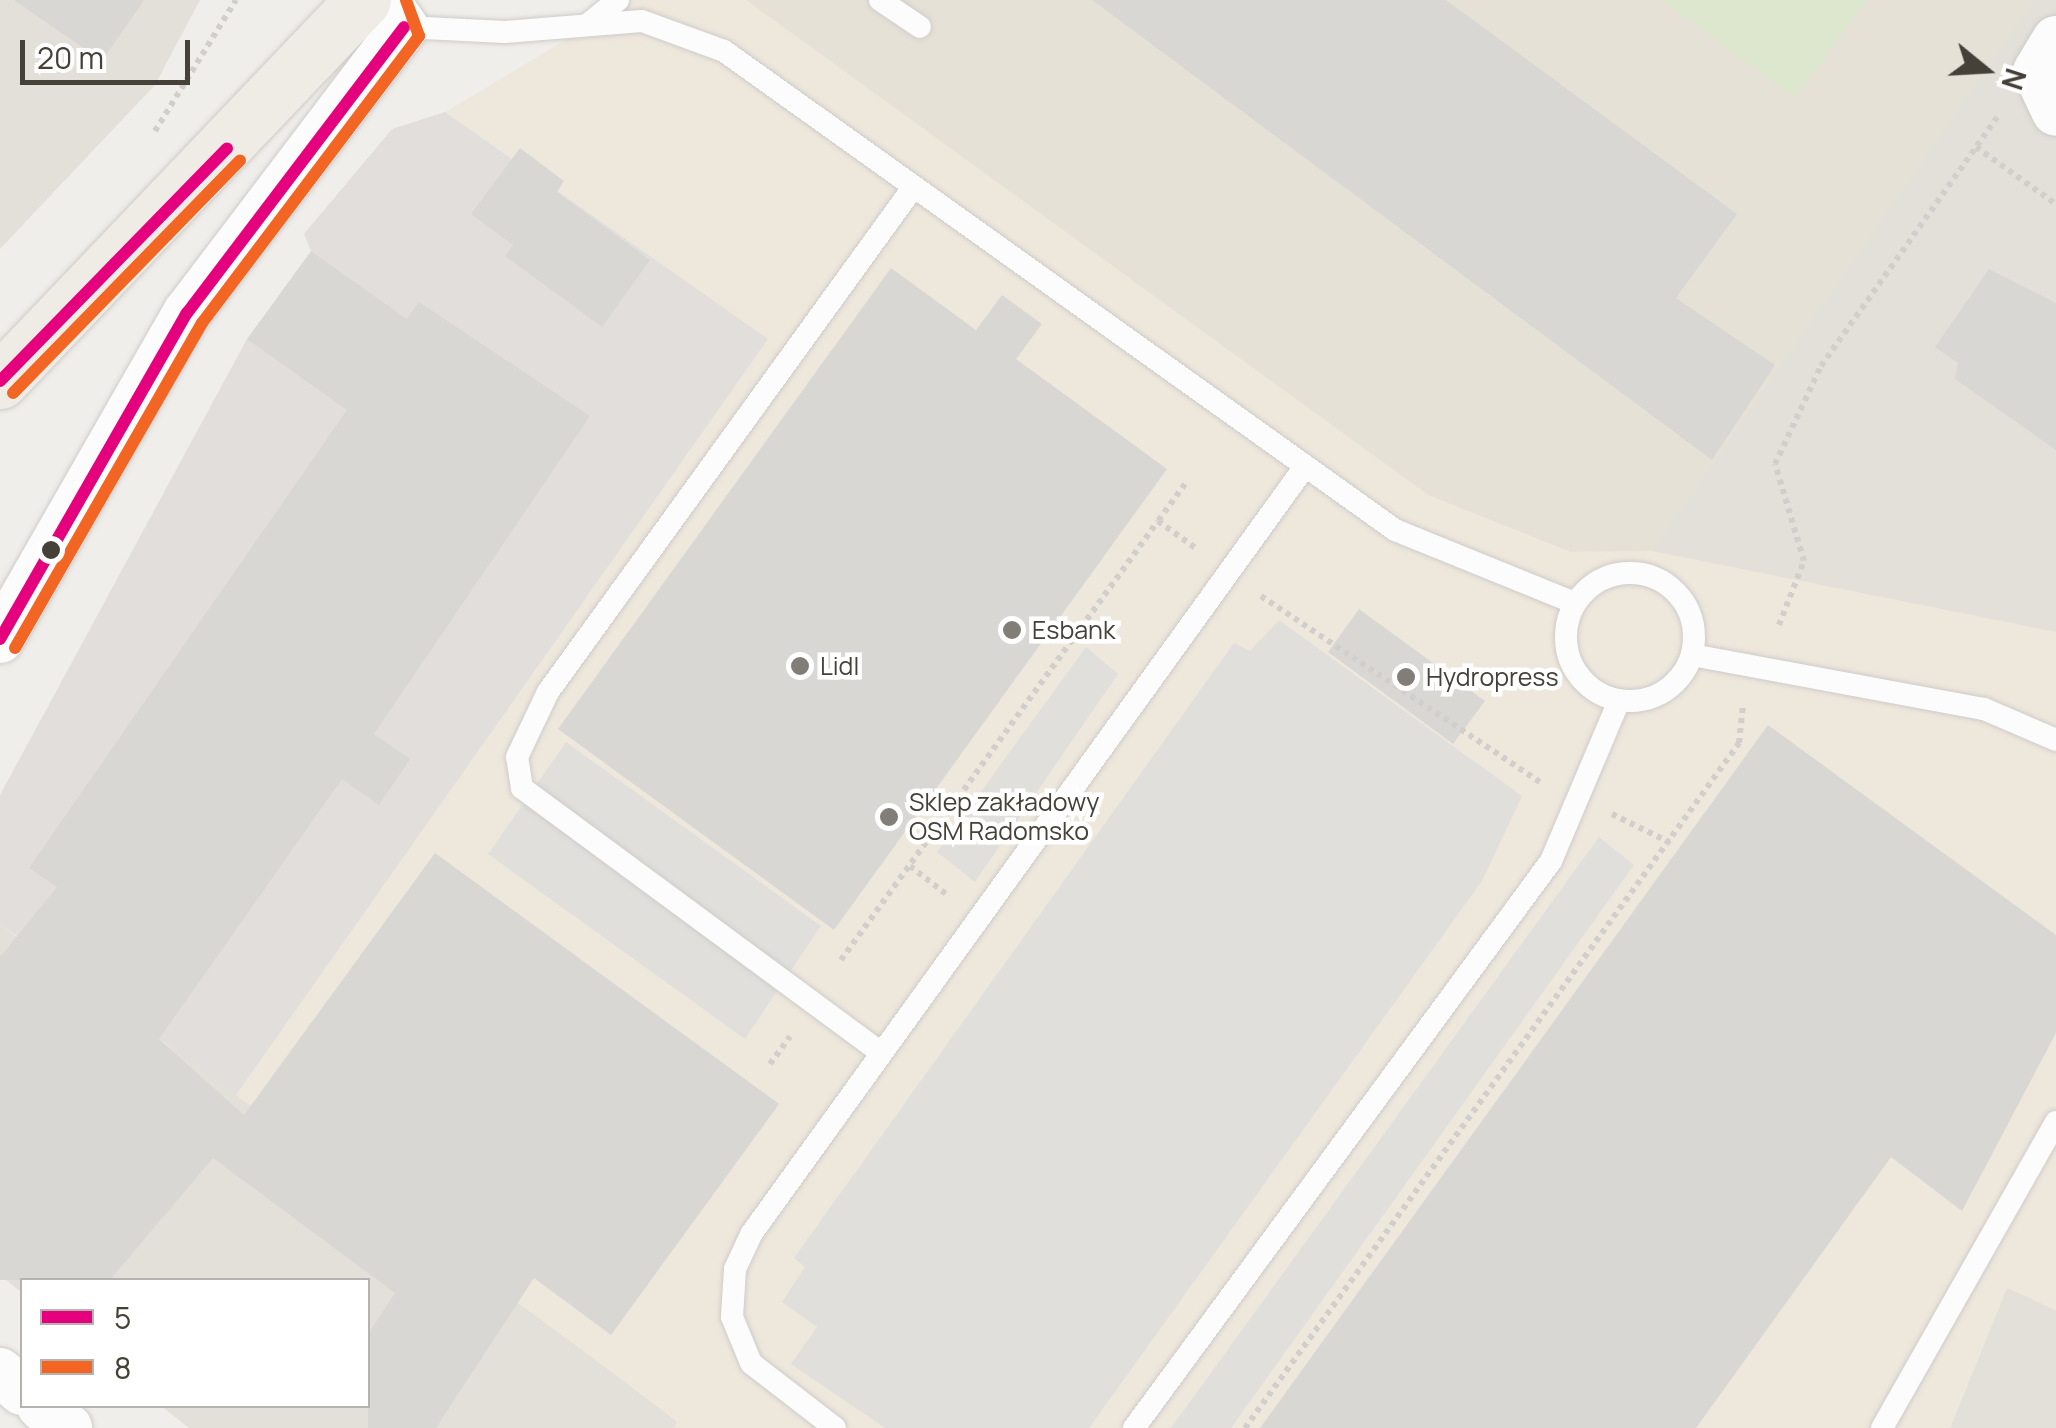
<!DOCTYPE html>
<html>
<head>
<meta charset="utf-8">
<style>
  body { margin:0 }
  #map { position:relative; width:2056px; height:1428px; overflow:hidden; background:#f0eeeb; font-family:Manrope,sans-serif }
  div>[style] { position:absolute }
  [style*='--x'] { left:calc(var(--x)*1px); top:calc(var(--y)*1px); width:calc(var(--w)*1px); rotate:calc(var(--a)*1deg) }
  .residential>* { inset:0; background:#e3e0d9 }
  .commercial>* { inset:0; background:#eee7dc }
  .industrial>* { inset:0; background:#e1dedb }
  .education>* { inset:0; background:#e6e1d7 }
  .green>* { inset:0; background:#dde7ce }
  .parking>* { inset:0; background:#e1dfdc }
  .building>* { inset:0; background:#d9d7d4 }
  .path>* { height:6px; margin-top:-3px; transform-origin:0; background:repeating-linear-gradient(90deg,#d1cecc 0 5px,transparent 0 10px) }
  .roads { filter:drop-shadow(0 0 2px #ceccc9) drop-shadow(0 0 2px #ceccc9) }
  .lane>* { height:22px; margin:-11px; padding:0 11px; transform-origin:11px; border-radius:11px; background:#fdfcfc }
  .lane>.ring { margin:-11px; padding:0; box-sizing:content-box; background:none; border:22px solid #fdfcfc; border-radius:50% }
  .street>* { height:48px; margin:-24px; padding:0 24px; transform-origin:24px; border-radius:24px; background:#fdfcfc }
  .primary>* { height:55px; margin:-27.5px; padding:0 27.5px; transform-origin:27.5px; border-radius:27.5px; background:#efece5 }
  .bus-1>* { height:12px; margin:-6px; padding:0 6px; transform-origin:6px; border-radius:6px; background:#e5007d }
  .bus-2>* { height:12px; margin:-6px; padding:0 6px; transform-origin:6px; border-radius:6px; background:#f26522 }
  .dots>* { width:28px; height:28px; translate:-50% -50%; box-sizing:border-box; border:5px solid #fff; border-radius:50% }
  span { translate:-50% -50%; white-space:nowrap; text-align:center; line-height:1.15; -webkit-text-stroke:9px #fff; paint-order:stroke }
  .poi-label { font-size:25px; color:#454038 }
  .left { translate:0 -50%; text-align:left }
  .legend { position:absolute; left:20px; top:1278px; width:350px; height:130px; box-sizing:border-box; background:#fff; border:2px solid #b5b3af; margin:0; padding:12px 18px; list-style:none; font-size:30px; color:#454038 }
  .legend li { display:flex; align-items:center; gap:20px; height:50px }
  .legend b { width:50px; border:2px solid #b5b3af }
  .north { position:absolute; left:1936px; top:20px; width:100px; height:100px; -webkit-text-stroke:8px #fff; paint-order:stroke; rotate:108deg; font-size:28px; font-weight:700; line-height:40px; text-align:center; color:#454038 }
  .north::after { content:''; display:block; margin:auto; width:35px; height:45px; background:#454038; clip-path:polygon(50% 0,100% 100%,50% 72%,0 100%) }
  .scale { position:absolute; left:20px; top:40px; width:170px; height:45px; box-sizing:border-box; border:5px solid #454038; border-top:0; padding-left:12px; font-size:30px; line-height:35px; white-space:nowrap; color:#454038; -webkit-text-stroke:8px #fff; paint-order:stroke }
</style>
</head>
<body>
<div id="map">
  <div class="residential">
    <div style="clip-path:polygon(0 0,200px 0,155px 85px,0 249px)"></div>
    <div style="clip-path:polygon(746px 0,2056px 0,2056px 645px,1602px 545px,1092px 248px)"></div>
    <div style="clip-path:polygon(0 924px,123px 1020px,226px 1080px,678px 1422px,674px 1428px,189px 1428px,161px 1406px,368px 1406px,368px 1280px,22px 1280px,22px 1293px,0 1275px)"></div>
    <div style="clip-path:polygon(2007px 1287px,2056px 1310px,2056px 1428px,1950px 1428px)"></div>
  </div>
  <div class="commercial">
    <div style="clip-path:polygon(633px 0,746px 0,1428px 495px,1569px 552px,1652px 551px,2056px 632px,2056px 1310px,2007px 1288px,1950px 1428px,674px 1428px,678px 1421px,236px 1095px,767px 339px,445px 112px)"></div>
  </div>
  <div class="industrial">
    <div style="clip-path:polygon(445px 112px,768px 339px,236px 1095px,0 924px,0 795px,247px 339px,381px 301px,311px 251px,304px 234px,392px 129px)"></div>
  </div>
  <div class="education">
    <div style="clip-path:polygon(746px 0,2034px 0,1652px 551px,1570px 552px,1428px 495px)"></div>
  </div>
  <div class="green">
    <div style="clip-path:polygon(1662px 0,1867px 0,1795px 98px)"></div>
  </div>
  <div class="parking">
    <div style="clip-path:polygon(1279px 620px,1522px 796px,1482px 881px,1089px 1428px,885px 1428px,791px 1364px,817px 1327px,782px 1302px,805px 1267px,794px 1258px,1234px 643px,1250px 651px)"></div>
    <div style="clip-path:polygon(1086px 647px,1118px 674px,975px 882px,937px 852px)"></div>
    <div style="clip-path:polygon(566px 742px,821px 926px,745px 1039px,488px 854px)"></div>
    <div style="clip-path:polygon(1599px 837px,1634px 865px,1231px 1428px,1171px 1428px)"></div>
  </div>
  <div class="building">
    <div style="clip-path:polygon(14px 0,144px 0,102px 61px)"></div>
    <div style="clip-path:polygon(1092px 0,1446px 0,1737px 214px,1676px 298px,1775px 365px,1712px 460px)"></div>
    <div style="clip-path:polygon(520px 148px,564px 181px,557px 192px,650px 260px,602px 327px,505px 256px,513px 245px,471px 214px)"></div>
    <div style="clip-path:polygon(311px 251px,407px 319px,419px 302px,590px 416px,374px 734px,410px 759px,379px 805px,342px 779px,159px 1039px,244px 1115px,435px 853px,779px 1104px,611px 1335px,534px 1278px,436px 1428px,368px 1428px,368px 1334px,395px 1293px,213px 1158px,110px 1280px,0 1280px,0 957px,57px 887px,29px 868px,347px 410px,247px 339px)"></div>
    <div style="clip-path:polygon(891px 268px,976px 330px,1002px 295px,1042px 324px,1016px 359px,1167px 469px,834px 930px,558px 729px)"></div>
    <div style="clip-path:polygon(1989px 269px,2056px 303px,2056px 450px,1955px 379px,1958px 363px,1935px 347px)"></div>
    <div style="clip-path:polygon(1359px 609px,1485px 701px,1453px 744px,1328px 652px)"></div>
    <div style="clip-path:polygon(1768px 725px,2056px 935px,2056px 1033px,1962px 1211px,1891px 1157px,1696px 1428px,1260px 1428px)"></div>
  </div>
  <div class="path">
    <div style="--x:155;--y:131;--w:154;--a:-58.3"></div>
    <div style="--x:1976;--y:147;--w:98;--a:35.5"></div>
    <div style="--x:1185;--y:484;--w:46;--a:126.1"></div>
    <div style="--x:1158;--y:521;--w:48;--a:35.7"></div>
    <div style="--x:1261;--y:596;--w:337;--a:33.7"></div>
    <div style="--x:1779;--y:625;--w:69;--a:-68.7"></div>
    <div style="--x:1804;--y:561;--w:101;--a:-106.6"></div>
    <div style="--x:1775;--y:464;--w:108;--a:-64.9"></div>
    <div style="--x:1821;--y:366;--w:308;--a:-54.7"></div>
    <div style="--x:1612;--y:814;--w:64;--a:26.2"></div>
    <div style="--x:910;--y:866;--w:46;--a:37.9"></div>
    <div style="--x:841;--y:960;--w:541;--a:-54.17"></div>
    <div style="--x:770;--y:1064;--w:34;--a:-54"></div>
    <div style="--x:1245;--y:1428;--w:845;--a:-54.2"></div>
    <div style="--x:1739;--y:743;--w:36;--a:-84"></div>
  </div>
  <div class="roads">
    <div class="lane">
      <div style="--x:880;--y:0;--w:48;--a:34"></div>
      <div style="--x:587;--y:25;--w:40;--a:-39"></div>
      <div style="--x:404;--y:27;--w:101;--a:2.8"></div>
      <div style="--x:505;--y:32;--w:137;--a:-4.6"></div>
      <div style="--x:642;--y:21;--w:87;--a:20.1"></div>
      <div style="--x:724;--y:51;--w:824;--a:35.52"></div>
      <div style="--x:1395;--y:530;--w:194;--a:22.1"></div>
      <div class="ring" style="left:1566px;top:573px;width:106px;height:106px"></div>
      <div style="--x:1692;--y:655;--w:297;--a:10.5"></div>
      <div style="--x:1984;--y:709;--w:78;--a:23.3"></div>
      <div style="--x:880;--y:1052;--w:445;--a:-143.6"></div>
      <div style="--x:522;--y:788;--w:31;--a:-99"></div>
      <div style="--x:517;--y:757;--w:72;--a:-64.5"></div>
      <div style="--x:548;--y:692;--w:621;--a:-54.11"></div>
      <div style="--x:835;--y:1428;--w:106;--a:-142.3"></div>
      <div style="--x:751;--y:1363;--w:50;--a:-112.4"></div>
      <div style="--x:732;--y:1317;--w:48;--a:-86.4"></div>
      <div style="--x:735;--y:1269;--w:40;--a:-65"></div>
      <div style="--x:752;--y:1233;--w:943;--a:-54.19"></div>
      <div style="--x:1134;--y:1428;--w:704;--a:-53.67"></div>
      <div style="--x:1551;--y:861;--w:174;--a:-67"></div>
      <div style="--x:1882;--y:1428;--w:352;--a:-60.4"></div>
    </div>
    <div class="street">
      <div style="--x:2056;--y:40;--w:37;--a:121"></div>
      <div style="--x:2037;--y:72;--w:44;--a:64.6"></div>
      <div style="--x:0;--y:639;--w:376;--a:-60.2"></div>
      <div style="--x:187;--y:313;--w:359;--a:-52.8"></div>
      <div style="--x:404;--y:27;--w:33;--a:-125"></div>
      <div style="--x:0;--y:1372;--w:29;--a:41"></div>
      <div style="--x:41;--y:1406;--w:35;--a:39"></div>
    </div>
    <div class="primary">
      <div style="--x:0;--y:381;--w:526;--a:-46.39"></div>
    </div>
  </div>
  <div class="bus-1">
    <div style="--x:0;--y:381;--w:325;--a:-45.7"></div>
    <div style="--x:0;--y:639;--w:376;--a:-60.2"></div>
    <div style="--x:187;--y:313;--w:359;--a:-52.8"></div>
  </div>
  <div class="bus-2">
    <div style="--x:13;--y:393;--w:325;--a:-45.7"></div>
    <div style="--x:15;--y:648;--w:375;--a:-60.1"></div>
    <div style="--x:202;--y:323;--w:360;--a:-52.9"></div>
    <div style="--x:419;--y:36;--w:38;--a:-110"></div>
  </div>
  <div class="dots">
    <div style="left:51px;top:550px;background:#454038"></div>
    <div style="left:1012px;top:630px;background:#817d77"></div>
    <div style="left:800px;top:666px;background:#817d77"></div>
    <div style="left:1406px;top:677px;background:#817d77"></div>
    <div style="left:889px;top:817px;background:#817d77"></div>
  </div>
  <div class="poi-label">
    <span class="left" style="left:1032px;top:630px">Esbank</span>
    <span class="left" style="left:820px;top:666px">Lidl</span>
    <span class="left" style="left:1426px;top:677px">Hydropress</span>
    <span class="left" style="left:909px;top:817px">Sklep zakładowy<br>OSM Radomsko</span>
  </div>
  <ul class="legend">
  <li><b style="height:12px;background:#e5007d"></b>5</li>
  <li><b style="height:12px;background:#f26522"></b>8</li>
  </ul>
  <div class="north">N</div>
  <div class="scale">20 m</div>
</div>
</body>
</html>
